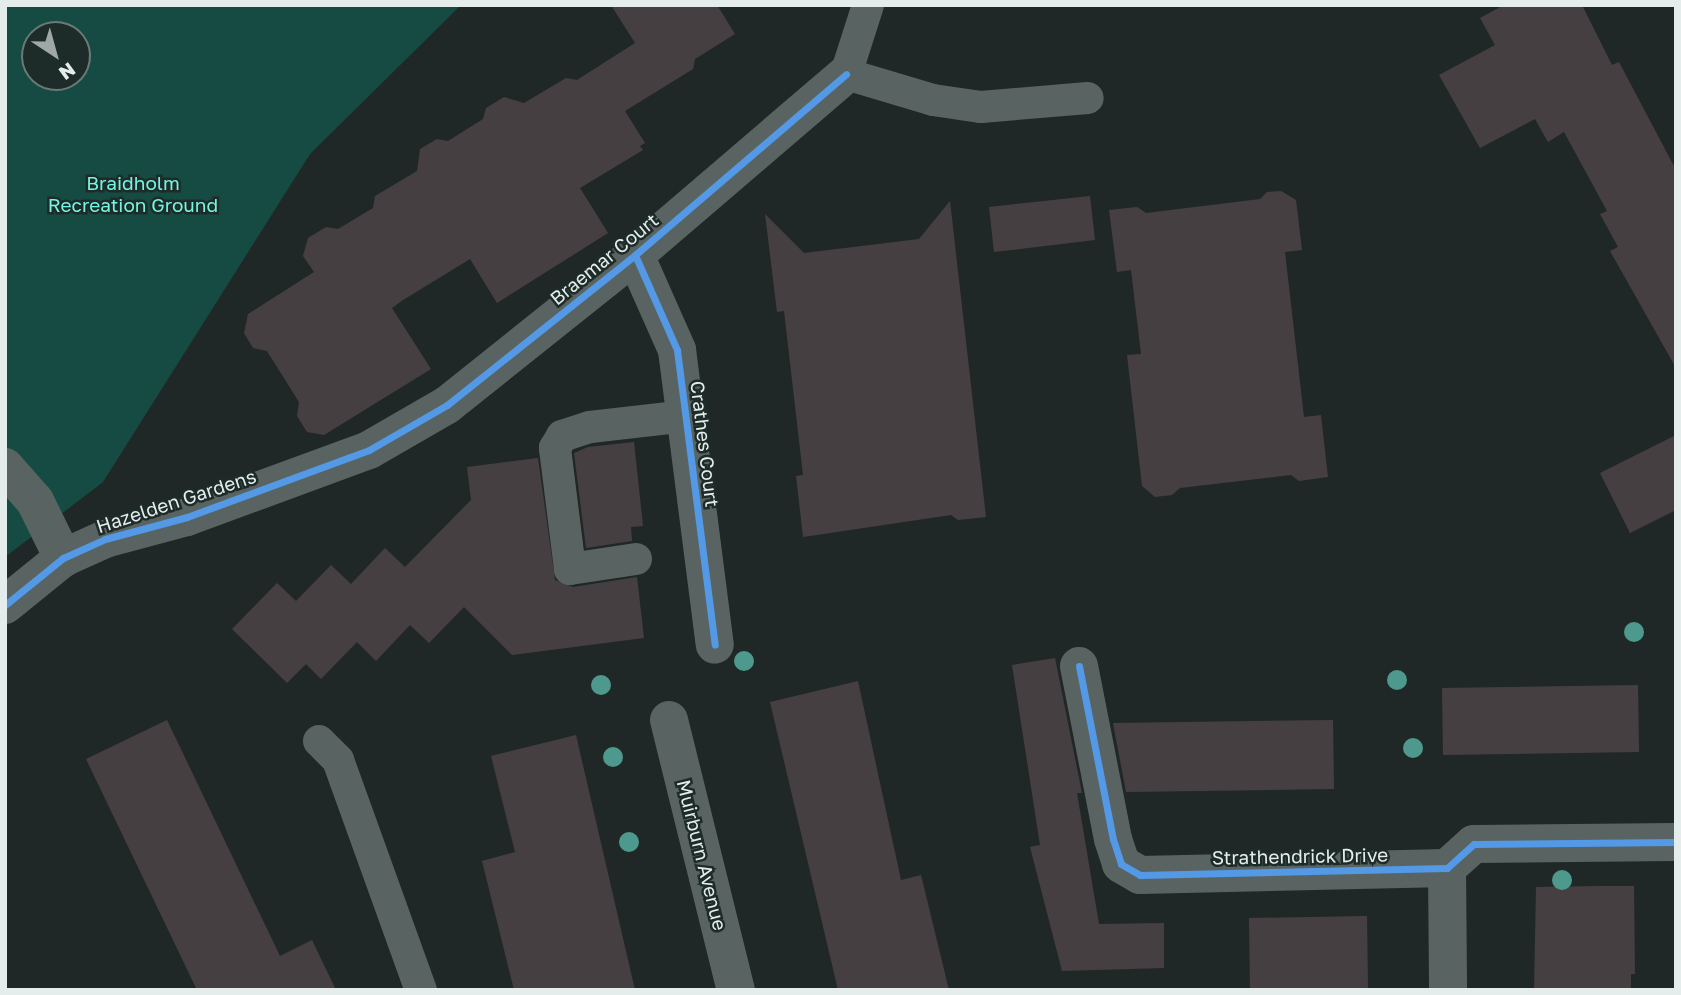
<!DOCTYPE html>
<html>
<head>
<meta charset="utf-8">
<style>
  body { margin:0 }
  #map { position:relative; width:1681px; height:995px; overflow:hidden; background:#202827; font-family:"Golos Text",sans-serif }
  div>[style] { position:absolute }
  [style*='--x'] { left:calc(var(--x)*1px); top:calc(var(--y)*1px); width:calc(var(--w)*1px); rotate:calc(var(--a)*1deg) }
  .green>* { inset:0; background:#164b44 }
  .building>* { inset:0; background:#463f42 }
  .service>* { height:32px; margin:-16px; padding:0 16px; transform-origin:16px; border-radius:16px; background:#596462 }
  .minor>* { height:38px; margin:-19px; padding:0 19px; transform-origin:19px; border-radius:19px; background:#596462 }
  .cycleway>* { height:7px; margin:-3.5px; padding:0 3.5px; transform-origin:3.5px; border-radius:3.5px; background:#5399e6 }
  .trees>* { width:20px; height:20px; margin:-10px; border-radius:50%; background:#4e998e }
  span { translate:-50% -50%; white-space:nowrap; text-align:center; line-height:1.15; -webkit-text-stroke:5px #1d2b29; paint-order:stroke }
  .park-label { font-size:19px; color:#74f5e3 }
  .street-label { font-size:19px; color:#e4edec }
  .frame { position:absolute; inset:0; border:7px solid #e4edec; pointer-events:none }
  .north { position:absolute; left:21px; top:21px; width:70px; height:70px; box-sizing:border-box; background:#1d2b29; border:2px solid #6d7977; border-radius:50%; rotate:144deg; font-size:19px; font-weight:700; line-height:28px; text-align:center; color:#e4edec }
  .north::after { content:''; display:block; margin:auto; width:24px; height:32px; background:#9fa8a7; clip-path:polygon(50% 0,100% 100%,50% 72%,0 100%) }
</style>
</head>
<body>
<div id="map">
  <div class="green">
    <div style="clip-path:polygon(evenodd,5px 5px,461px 5px,310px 154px,103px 482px,5px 557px,5px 5px,35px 35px,77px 35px,77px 77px,35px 77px,35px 35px)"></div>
  </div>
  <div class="building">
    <div style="clip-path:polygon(611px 5px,717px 5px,735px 34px,695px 59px,693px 69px,625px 111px,645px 143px,640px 146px,643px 150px,580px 188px,608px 233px,497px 303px,470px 259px,403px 300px,392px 308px,431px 369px,324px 435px,307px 432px,297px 416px,299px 402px,267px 351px,253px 348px,244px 333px,248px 314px,314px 272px,303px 256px,308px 238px,326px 227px,338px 229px,373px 208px,375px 196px,417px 171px,420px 149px,437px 139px,448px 141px,483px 119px,486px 108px,504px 97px,524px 103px,566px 78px,577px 80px,635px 43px)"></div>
    <div style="clip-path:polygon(1504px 5px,1582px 5px,1612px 65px,1619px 62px,1676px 170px,1676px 368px,1610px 251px,1618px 247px,1600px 214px,1607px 211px,1564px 132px,1548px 142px,1535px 119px,1480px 148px,1439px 75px,1495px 45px,1480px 18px)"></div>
    <div style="clip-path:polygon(1281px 191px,1296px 200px,1302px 250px,1285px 252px,1304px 417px,1321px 415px,1328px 477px,1299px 481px,1291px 475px,1180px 488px,1172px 495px,1155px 497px,1142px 486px,1127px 355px,1141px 354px,1131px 270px,1117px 272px,1109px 210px,1137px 207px,1146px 213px,1260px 199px,1267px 192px)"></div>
    <div style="clip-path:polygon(1090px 196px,1095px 240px,994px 252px,989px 207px)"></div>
    <div style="clip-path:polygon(950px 201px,986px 517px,958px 520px,951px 515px,803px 537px,796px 476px,803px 475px,784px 311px,777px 312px,765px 214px,804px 253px,919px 239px)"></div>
    <div style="clip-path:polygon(1676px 435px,1676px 510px,1630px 533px,1600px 473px)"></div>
    <div style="clip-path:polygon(634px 442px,643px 526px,631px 527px,632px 541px,586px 548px,574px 453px,588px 447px)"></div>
    <div style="clip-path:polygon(538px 458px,555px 580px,573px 587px,637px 577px,644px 638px,512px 655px,464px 607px,429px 643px,410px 625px,376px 661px,357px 642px,321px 679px,306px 664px,287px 683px,232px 629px,277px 583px,296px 601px,331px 565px,351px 584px,385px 548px,405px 567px,471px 500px,467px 467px)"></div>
    <div style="clip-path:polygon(1055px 658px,1082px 793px,1077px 793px,1099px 924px,1164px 923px,1164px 968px,1062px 971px,1030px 847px,1040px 845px,1012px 665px)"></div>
    <div style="clip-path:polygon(858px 681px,901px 880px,921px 875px,949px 990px,838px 990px,770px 702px)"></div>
    <div style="clip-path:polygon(1638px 685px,1639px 752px,1443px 755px,1442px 688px)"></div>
    <div style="clip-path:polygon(167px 720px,280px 956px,312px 940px,336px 990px,197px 990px,86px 759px)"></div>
    <div style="clip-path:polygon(1333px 720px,1334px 789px,1126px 792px,1113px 723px)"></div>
    <div style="clip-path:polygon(576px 735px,635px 990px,514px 990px,482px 861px,515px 852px,491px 756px)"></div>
    <div style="clip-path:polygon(1602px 886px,1634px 886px,1635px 974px,1631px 974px,1631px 990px,1534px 990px,1536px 887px)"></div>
    <div style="clip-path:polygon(1367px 916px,1368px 990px,1250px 990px,1249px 918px)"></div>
  </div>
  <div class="service">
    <div style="--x:868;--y:5;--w:72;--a:107.7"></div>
    <div style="--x:846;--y:74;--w:91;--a:16.6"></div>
    <div style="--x:933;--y:100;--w:49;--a:8.3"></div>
    <div style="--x:981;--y:107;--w:107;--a:-4.8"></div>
    <div style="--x:636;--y:559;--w:67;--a:171.4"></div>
    <div style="--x:570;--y:569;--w:122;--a:-97.1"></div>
    <div style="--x:555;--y:448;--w:14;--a:-60"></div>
    <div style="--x:562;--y:436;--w:29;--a:-18"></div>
    <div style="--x:590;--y:427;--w:97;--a:-6.5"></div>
    <div style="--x:319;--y:741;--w:27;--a:45"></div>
    <div style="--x:338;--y:760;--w:245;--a:70.2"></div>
  </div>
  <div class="minor">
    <div style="--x:635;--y:255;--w:104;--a:66.1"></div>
    <div style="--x:677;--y:350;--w:297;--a:82.7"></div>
    <div style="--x:5;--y:467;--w:45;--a:48.6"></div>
    <div style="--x:35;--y:501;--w:64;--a:63.8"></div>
    <div style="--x:5;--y:605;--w:75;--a:-39"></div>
    <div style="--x:63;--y:558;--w:46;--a:-24.3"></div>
    <div style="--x:105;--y:539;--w:85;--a:-15"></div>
    <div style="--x:187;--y:517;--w:194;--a:-20.2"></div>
    <div style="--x:369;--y:450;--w:90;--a:-30"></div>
    <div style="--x:447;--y:405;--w:241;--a:-38.6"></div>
    <div style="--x:635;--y:255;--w:278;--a:-40.6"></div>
    <div style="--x:1079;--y:666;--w:176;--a:78.9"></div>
    <div style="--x:1113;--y:839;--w:26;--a:72"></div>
    <div style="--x:1121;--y:864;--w:22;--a:30"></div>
    <div style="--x:1140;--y:875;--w:307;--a:-1.3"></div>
    <div style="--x:1447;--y:868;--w:36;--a:-42"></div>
    <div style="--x:1474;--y:844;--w:202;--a:-0.6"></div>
    <div style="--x:669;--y:720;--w:278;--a:76.1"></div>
    <div style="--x:1447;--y:868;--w:122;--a:89.5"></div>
  </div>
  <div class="cycleway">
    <div style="--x:635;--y:255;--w:104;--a:66.1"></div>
    <div style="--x:677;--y:350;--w:297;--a:82.7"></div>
    <div style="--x:5;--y:605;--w:75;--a:-39"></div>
    <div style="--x:63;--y:558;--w:46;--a:-24.3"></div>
    <div style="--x:105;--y:539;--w:85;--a:-15"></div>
    <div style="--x:187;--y:517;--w:194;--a:-20.2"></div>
    <div style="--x:369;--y:450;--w:90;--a:-30"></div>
    <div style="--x:447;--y:405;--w:241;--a:-38.6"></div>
    <div style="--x:635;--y:255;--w:278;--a:-40.6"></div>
    <div style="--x:1079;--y:666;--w:176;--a:78.9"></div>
    <div style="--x:1113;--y:839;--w:26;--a:72"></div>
    <div style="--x:1121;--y:864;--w:22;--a:30"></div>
    <div style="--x:1140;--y:875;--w:307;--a:-1.3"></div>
    <div style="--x:1447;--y:868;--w:36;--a:-42"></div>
    <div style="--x:1474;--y:844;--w:202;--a:-0.6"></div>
  </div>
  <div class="trees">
    <div style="left:1634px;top:632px"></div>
    <div style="left:744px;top:661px"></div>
    <div style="left:1397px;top:680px"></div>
    <div style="left:601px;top:685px"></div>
    <div style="left:1413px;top:748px"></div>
    <div style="left:613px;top:757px"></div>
    <div style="left:629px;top:842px"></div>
    <div style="left:1562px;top:880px"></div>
  </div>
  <div class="park-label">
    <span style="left:133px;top:194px">Braidholm<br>Recreation Ground</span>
  </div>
  <div class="street-label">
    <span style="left:604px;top:259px;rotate:-39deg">Braemar Court</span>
    <span style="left:705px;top:444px;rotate:83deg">Crathes Court</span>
    <span style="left:176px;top:501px;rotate:-18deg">Hazelden Gardens</span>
    <span style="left:702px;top:855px;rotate:76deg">Muirburn Avenue</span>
    <span style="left:1300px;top:856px;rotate:-1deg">Strathendrick Drive</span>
  </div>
  <div class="frame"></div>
  <div class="north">N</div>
</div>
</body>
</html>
